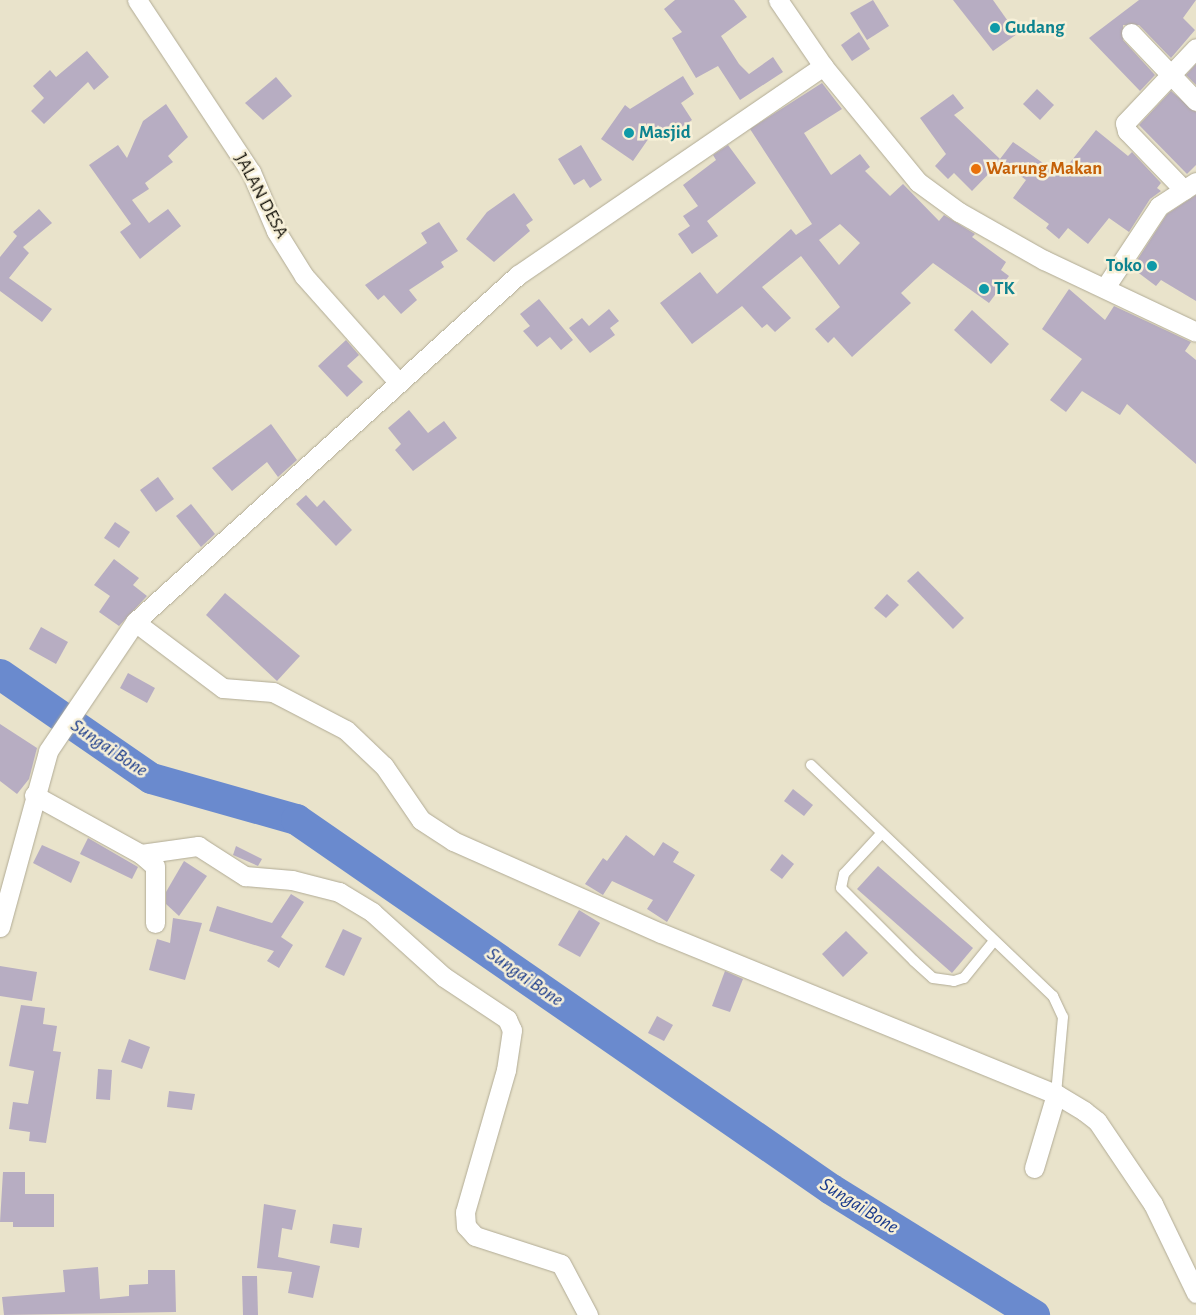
<!DOCTYPE html>
<html>
<head>
<meta charset="utf-8">
<style>
  body { margin:0 }
  #map { position:relative; width:1196px; height:1315px; overflow:hidden; background:#e9e3cb; font-family:"Alegreya Sans",sans-serif }
  div>[style] { position:absolute }
  [style*='--x'] { left:calc(var(--x)*1px); top:calc(var(--y)*1px); width:calc(var(--w)*1px); rotate:calc(var(--a)*1deg) }
  .river>* { height:31px; margin:-15.5px; padding:0 15.5px; transform-origin:15.5px; border-radius:15.5px; background:#6a8ace }
  .building>* { inset:0; background:#b7adc2 }
  .roads { filter:drop-shadow(0 0 1px #b1ab95) drop-shadow(0 0 1px #b1ab95) }
  .lane>* { height:10px; margin:-5px; padding:0 5px; transform-origin:5px; border-radius:5px; background:#fff }
  .street>* { height:19px; margin:-9.5px; padding:0 9.5px; transform-origin:9.5px; border-radius:9.5px; background:#fff }
  .dots>* { width:14px; height:14px; translate:-50% -50%; box-sizing:border-box; border:2px solid #f7f0d8; border-radius:50% }
  span { translate:-50% -50%; white-space:nowrap; text-align:center; line-height:1.15; -webkit-text-stroke:5px #f7f0d8; paint-order:stroke }
  .culture-label { font-size:19px; color:#0d838f; font-weight:700 }
  .left { translate:0 -50%; text-align:left }
  .right { translate:-100% -50%; text-align:right }
  .food-label { font-size:19px; color:#c56008; font-weight:700 }
  .street-label { font-size:19px; color:#131109 }
  .water-label { font-size:20px; color:#1b3b8b; font-style:italic }
</style>
</head>
<body>
<div id="map">
  <div class="river">
    <div style="--x:0;--y:674;--w:183;--a:34.6"></div>
    <div style="--x:151;--y:778;--w:151;--a:15.8"></div>
    <div style="--x:296;--y:819;--w:650;--a:34.67"></div>
    <div style="--x:831;--y:1189;--w:239;--a:31.8"></div>
  </div>
  <div class="building">
    <div style="clip-path:polygon(675px 0,734px 0,747px 17px,721px 36px,739px 64px,749px 74px,773px 57px,783px 72px,740px 100px,718px 66px,696px 78px,672px 38px,682px 32px,664px 9px)"></div>
    <div style="clip-path:polygon(873px 0,889px 26px,867px 40px,850px 13px)"></div>
    <div style="clip-path:polygon(953px 0,993px 0,1017px 34px,993px 51px)"></div>
    <div style="clip-path:polygon(1139px 0,1196px 0,1183px 18px,1195px 30px,1171px 58px,1139px 25px,1123px 25px,1123px 40px,1155px 75px,1140px 91px,1089px 38px)"></div>
    <div style="clip-path:polygon(859px 32px,870px 49px,852px 61px,841px 45px)"></div>
    <div style="clip-path:polygon(87px 51px,109px 77px,94px 90px,88px 82px,44px 124px,31px 111px,44px 98px,33px 86px,50px 70px,56px 77px)"></div>
    <div style="clip-path:polygon(1196px 64px,1196px 85px,1186px 75px)"></div>
    <div style="clip-path:polygon(683px 76px,694px 94px,681px 103px,692px 120px,666px 137px,658px 125px,633px 161px,601px 139px,625px 105px,630px 109px)"></div>
    <div style="clip-path:polygon(276px 77px,292px 96px,263px 120px,245px 103px)"></div>
    <div style="clip-path:polygon(evenodd,822px 83px,842px 109px,804px 133px,831px 175px,860px 154px,870px 167px,865px 171px,890px 196px,903px 184px,939px 221px,944px 215px,975px 234px,972px 237px,1006px 262px,1001px 270px,1009px 276px,989px 303px,933px 263px,901px 293px,911px 303px,852px 357px,834px 337px,828px 343px,815px 329px,840px 307px,801px 256px,762px 287px,791px 318px,775px 332px,767px 324px,762px 328px,742px 306px,692px 344px,660px 303px,700px 272px,717px 294px,791px 229px,796px 235px,812px 224px,750px 129px,822px 83px,840px 224px,860px 243px,839px 265px,819px 240px,840px 224px)"></div>
    <div style="clip-path:polygon(1037px 89px,1054px 105px,1040px 120px,1023px 104px)"></div>
    <div style="clip-path:polygon(1171px 91px,1196px 112px,1196px 165px,1187px 174px,1139px 125px)"></div>
    <div style="clip-path:polygon(953px 94px,964px 108px,954px 115px,1000px 159px,1013px 142px,1060px 175px,1096px 130px,1128px 156px,1132px 152px,1161px 183px,1157px 188px,1161px 191px,1150px 199px,1129px 232px,1109px 218px,1088px 244px,1068px 228px,1059px 239px,1046px 228px,1049px 224px,1013px 198px,1026px 180px,1001px 161px,972px 191px,954px 173px,948px 179px,935px 166px,946px 154px,920px 118px)"></div>
    <div style="clip-path:polygon(166px 104px,188px 137px,168px 156px,173px 162px,145px 183px,149px 189px,132px 200px,149px 223px,168px 209px,181px 226px,140px 259px,120px 232px,131px 224px,89px 165px,118px 145px,127px 158px,143px 121px)"></div>
    <div style="clip-path:polygon(581px 145px,602px 180px,590px 188px,584px 179px,574px 185px,558px 159px)"></div>
    <div style="clip-path:polygon(728px 145px,756px 183px,707px 221px,718px 236px,692px 254px,678px 234px,690px 226px,683px 216px,698px 206px,683px 185px,716px 160px,713px 155px)"></div>
    <div style="clip-path:polygon(514px 193px,533px 220px,526px 225px,530px 231px,494px 262px,466px 239px,487px 212px)"></div>
    <div style="clip-path:polygon(1196px 195px,1196px 301px,1161px 280px,1156px 286px,1132px 268px,1167px 214px)"></div>
    <div style="clip-path:polygon(39px 209px,52px 223px,23px 247px,29px 253px,9px 278px,52px 309px,42px 322px,0 291px,0 257px,17px 236px,13px 232px)"></div>
    <div style="clip-path:polygon(439px 222px,458px 251px,441px 262px,444px 267px,409px 290px,417px 300px,401px 314px,384px 295px,378px 300px,365px 285px,427px 243px,421px 233px)"></div>
    <div style="clip-path:polygon(1069px 289px,1105px 320px,1114px 306px,1191px 342px,1185px 351px,1196px 360px,1196px 464px,1127px 404px,1120px 415px,1082px 391px,1066px 412px,1050px 400px,1082px 359px,1042px 329px)"></div>
    <div style="clip-path:polygon(539px 299px,573px 340px,561px 350px,550px 337px,537px 347px,523px 331px,530px 326px,520px 314px)"></div>
    <div style="clip-path:polygon(609px 309px,619px 321px,610px 328px,615px 335px,590px 353px,569px 328px,582px 318px,589px 326px)"></div>
    <div style="clip-path:polygon(972px 310px,1009px 344px,991px 364px,954px 330px)"></div>
    <div style="clip-path:polygon(346px 340px,359px 355px,347px 366px,363px 382px,347px 397px,318px 366px)"></div>
    <div style="clip-path:polygon(409px 410px,428px 433px,444px 421px,457px 438px,413px 471px,395px 450px,401px 444px,388px 428px)"></div>
    <div style="clip-path:polygon(271px 424px,297px 460px,278px 477px,267px 462px,232px 491px,212px 468px)"></div>
    <div style="clip-path:polygon(158px 477px,174px 499px,156px 512px,140px 490px)"></div>
    <div style="clip-path:polygon(306px 495px,317px 507px,324px 500px,352px 530px,336px 546px,296px 504px)"></div>
    <div style="clip-path:polygon(191px 504px,215px 534px,201px 547px,176px 516px)"></div>
    <div style="clip-path:polygon(115px 522px,130px 532px,119px 548px,104px 538px)"></div>
    <div style="clip-path:polygon(114px 559px,139px 578px,133px 585px,147px 596px,119px 626px,99px 612px,110px 596px,94px 585px)"></div>
    <div style="clip-path:polygon(918px 571px,964px 618px,953px 629px,907px 581px)"></div>
    <div style="clip-path:polygon(225px 593px,300px 656px,277px 681px,206px 615px)"></div>
    <div style="clip-path:polygon(887px 594px,899px 605px,886px 618px,874px 608px)"></div>
    <div style="clip-path:polygon(41px 627px,68px 642px,56px 664px,29px 649px)"></div>
    <div style="clip-path:polygon(128px 673px,155px 688px,147px 703px,120px 688px)"></div>
    <div style="clip-path:polygon(0 724px,37px 748px,29px 779px,17px 794px,0 781px)"></div>
    <div style="clip-path:polygon(793px 789px,813px 805px,804px 816px,784px 801px)"></div>
    <div style="clip-path:polygon(626px 835px,654px 856px,663px 842px,679px 852px,673px 862px,695px 875px,667px 922px,647px 909px,653px 900px,612px 881px,603px 895px,585px 884px,603px 858px,607px 861px)"></div>
    <div style="clip-path:polygon(88px 838px,138px 867px,132px 879px,80px 854px)"></div>
    <div style="clip-path:polygon(42px 845px,80px 862px,71px 883px,33px 863px)"></div>
    <div style="clip-path:polygon(236px 846px,262px 859px,258px 866px,233px 855px)"></div>
    <div style="clip-path:polygon(782px 854px,794px 864px,782px 879px,770px 870px)"></div>
    <div style="clip-path:polygon(184px 861px,207px 876px,179px 916px,166px 904px,166px 892px)"></div>
    <div style="clip-path:polygon(878px 866px,973px 948px,952px 973px,857px 889px)"></div>
    <div style="clip-path:polygon(291px 894px,304px 902px,281px 937px,293px 945px,279px 968px,267px 961px,274px 951px,209px 931px,217px 906px,272px 923px)"></div>
    <div style="clip-path:polygon(579px 910px,600px 923px,580px 957px,558px 945px)"></div>
    <div style="clip-path:polygon(173px 918px,202px 923px,185px 980px,149px 970px,157px 939px,170px 943px)"></div>
    <div style="clip-path:polygon(343px 929px,362px 938px,344px 976px,325px 967px)"></div>
    <div style="clip-path:polygon(846px 931px,868px 953px,843px 977px,822px 954px)"></div>
    <div style="clip-path:polygon(0 966px,37px 972px,32px 1001px,0 996px)"></div>
    <div style="clip-path:polygon(725px 971px,743px 979px,730px 1012px,712px 1006px)"></div>
    <div style="clip-path:polygon(21px 1005px,45px 1008px,43px 1024px,57px 1026px,53px 1051px,61px 1052px,46px 1143px,29px 1141px,30px 1132px,9px 1129px,13px 1102px,28px 1104px,34px 1071px,9px 1066px)"></div>
    <div style="clip-path:polygon(657px 1016px,673px 1025px,664px 1041px,648px 1033px)"></div>
    <div style="clip-path:polygon(129px 1039px,150px 1047px,142px 1069px,121px 1062px)"></div>
    <div style="clip-path:polygon(98px 1069px,112px 1070px,110px 1100px,96px 1099px)"></div>
    <div style="clip-path:polygon(169px 1091px,195px 1094px,192px 1110px,167px 1107px)"></div>
    <div style="clip-path:polygon(3px 1172px,25px 1172px,25px 1194px,54px 1194px,54px 1227px,13px 1227px,13px 1222px,0 1222px)"></div>
    <div style="clip-path:polygon(264px 1204px,296px 1210px,292px 1230px,282px 1228px,278px 1257px,320px 1266px,313px 1298px,288px 1293px,292px 1272px,257px 1268px)"></div>
    <div style="clip-path:polygon(333px 1224px,362px 1228px,359px 1248px,330px 1243px)"></div>
    <div style="clip-path:polygon(98px 1267px,100px 1299px,129px 1296px,129px 1285px,148px 1284px,148px 1270px,175px 1270px,176px 1312px,4px 1315px,2px 1297px,65px 1292px,63px 1270px)"></div>
    <div style="clip-path:polygon(242px 1276px,257px 1276px,258px 1315px,243px 1315px)"></div>
  </div>
  <div class="roads">
    <div class="lane">
      <div style="--x:811;--y:765;--w:335;--a:43.7"></div>
      <div style="--x:1053;--y:996;--w:23;--a:65"></div>
      <div style="--x:1063;--y:1017;--w:77;--a:95.2"></div>
      <div style="--x:880;--y:835;--w:53;--a:132.7"></div>
      <div style="--x:844;--y:874;--w:14;--a:102"></div>
      <div style="--x:841;--y:888;--w:103;--a:45"></div>
      <div style="--x:914;--y:961;--w:25;--a:42"></div>
      <div style="--x:933;--y:978;--w:21;--a:8"></div>
      <div style="--x:954;--y:981;--w:10;--a:-17"></div>
      <div style="--x:964;--y:978;--w:48;--a:-51"></div>
    </div>
    <div class="street">
      <div style="--x:137;--y:0;--w:206;--a:56.5"></div>
      <div style="--x:251;--y:172;--w:64;--a:67"></div>
      <div style="--x:276;--y:231;--w:53;--a:58.1"></div>
      <div style="--x:304;--y:276;--w:142;--a:48.4"></div>
      <div style="--x:778;--y:0;--w:80;--a:55.7"></div>
      <div style="--x:823;--y:66;--w:150;--a:50.7"></div>
      <div style="--x:918;--y:182;--w:51;--a:36.2"></div>
      <div style="--x:959;--y:212;--w:98;--a:29.5"></div>
      <div style="--x:1044;--y:260;--w:168;--a:25.3"></div>
      <div style="--x:1131;--y:33;--w:94;--a:46.3"></div>
      <div style="--x:1184;--y:190;--w:82;--a:-134"></div>
      <div style="--x:1127;--y:131;--w:8;--a:-104"></div>
      <div style="--x:1125;--y:123;--w:103;--a:-46.6"></div>
      <div style="--x:1106;--y:286;--w:96;--a:-56.5"></div>
      <div style="--x:1159;--y:206;--w:44;--a:-33"></div>
      <div style="--x:135;--y:622;--w:110;--a:36.9"></div>
      <div style="--x:223;--y:688;--w:50;--a:4.6"></div>
      <div style="--x:273;--y:692;--w:82;--a:27.5"></div>
      <div style="--x:346;--y:730;--w:52;--a:43.5"></div>
      <div style="--x:384;--y:766;--w:65;--a:55.6"></div>
      <div style="--x:421;--y:820;--w:38;--a:33"></div>
      <div style="--x:453;--y:841;--w:227;--a:23.9"></div>
      <div style="--x:661;--y:933;--w:427;--a:22.2"></div>
      <div style="--x:1056;--y:1094;--w:33;--a:31"></div>
      <div style="--x:1084;--y:1111;--w:16;--a:38"></div>
      <div style="--x:1097;--y:1121;--w:100;--a:56"></div>
      <div style="--x:1153;--y:1204;--w:99;--a:64.2"></div>
      <div style="--x:34;--y:795;--w:122;--a:28.9"></div>
      <div style="--x:141;--y:854;--w:58;--a:-8"></div>
      <div style="--x:198;--y:846;--w:56;--a:32.6"></div>
      <div style="--x:245;--y:876;--w:47;--a:4.9"></div>
      <div style="--x:292;--y:880;--w:49;--a:14.3"></div>
      <div style="--x:339;--y:892;--w:39;--a:31"></div>
      <div style="--x:372;--y:912;--w:97;--a:42.1"></div>
      <div style="--x:444;--y:977;--w:76;--a:33.7"></div>
      <div style="--x:507;--y:1019;--w:12;--a:66"></div>
      <div style="--x:512;--y:1030;--w:40;--a:98.5"></div>
      <div style="--x:506;--y:1070;--w:148;--a:106.1"></div>
      <div style="--x:465;--y:1212;--w:14;--a:86"></div>
      <div style="--x:466;--y:1226;--w:13;--a:48"></div>
      <div style="--x:475;--y:1236;--w:90;--a:18"></div>
      <div style="--x:561;--y:1264;--w:58;--a:62.1"></div>
      <div style="--x:141;--y:854;--w:18;--a:41"></div>
      <div style="--x:155;--y:866;--w:57;--a:90"></div>
      <div style="--x:0;--y:927;--w:182;--a:-74.7"></div>
      <div style="--x:48;--y:751;--w:156;--a:-56"></div>
      <div style="--x:135;--y:622;--w:517;--a:-42.18"></div>
      <div style="--x:518;--y:275;--w:370;--a:-34.4"></div>
      <div style="--x:1034;--y:1168;--w:77;--a:-73.4"></div>
    </div>
  </div>
  <div class="dots">
    <div style="left:995px;top:28px;background:#0f9aa8"></div>
    <div style="left:629px;top:133px;background:#0f9aa8"></div>
    <div style="left:976px;top:169px;background:#e8710a"></div>
    <div style="left:1152px;top:266px;background:#0f9aa8"></div>
    <div style="left:984px;top:289px;background:#0f9aa8"></div>
  </div>
  <div class="culture-label">
    <span class="left" style="left:1005px;top:28px">Gudang</span>
    <span class="left" style="left:639px;top:133px">Masjid</span>
    <span class="right" style="left:1142px;top:266px">Toko</span>
    <span class="left" style="left:994px;top:289px">TK</span>
  </div>
  <div class="food-label">
    <span class="left" style="left:986px;top:169px">Warung Makan</span>
  </div>
  <div class="street-label">
    <span style="left:261px;top:196px;rotate:62deg">JALAN DESA</span>
  </div>
  <div class="water-label">
    <span style="left:109px;top:748px;rotate:34deg">Sungai Bone</span>
    <span style="left:525px;top:977px;rotate:35deg">Sungai Bone</span>
    <span style="left:859px;top:1206px;rotate:32deg">Sungai Bone</span>
  </div>
</div>
</body>
</html>
